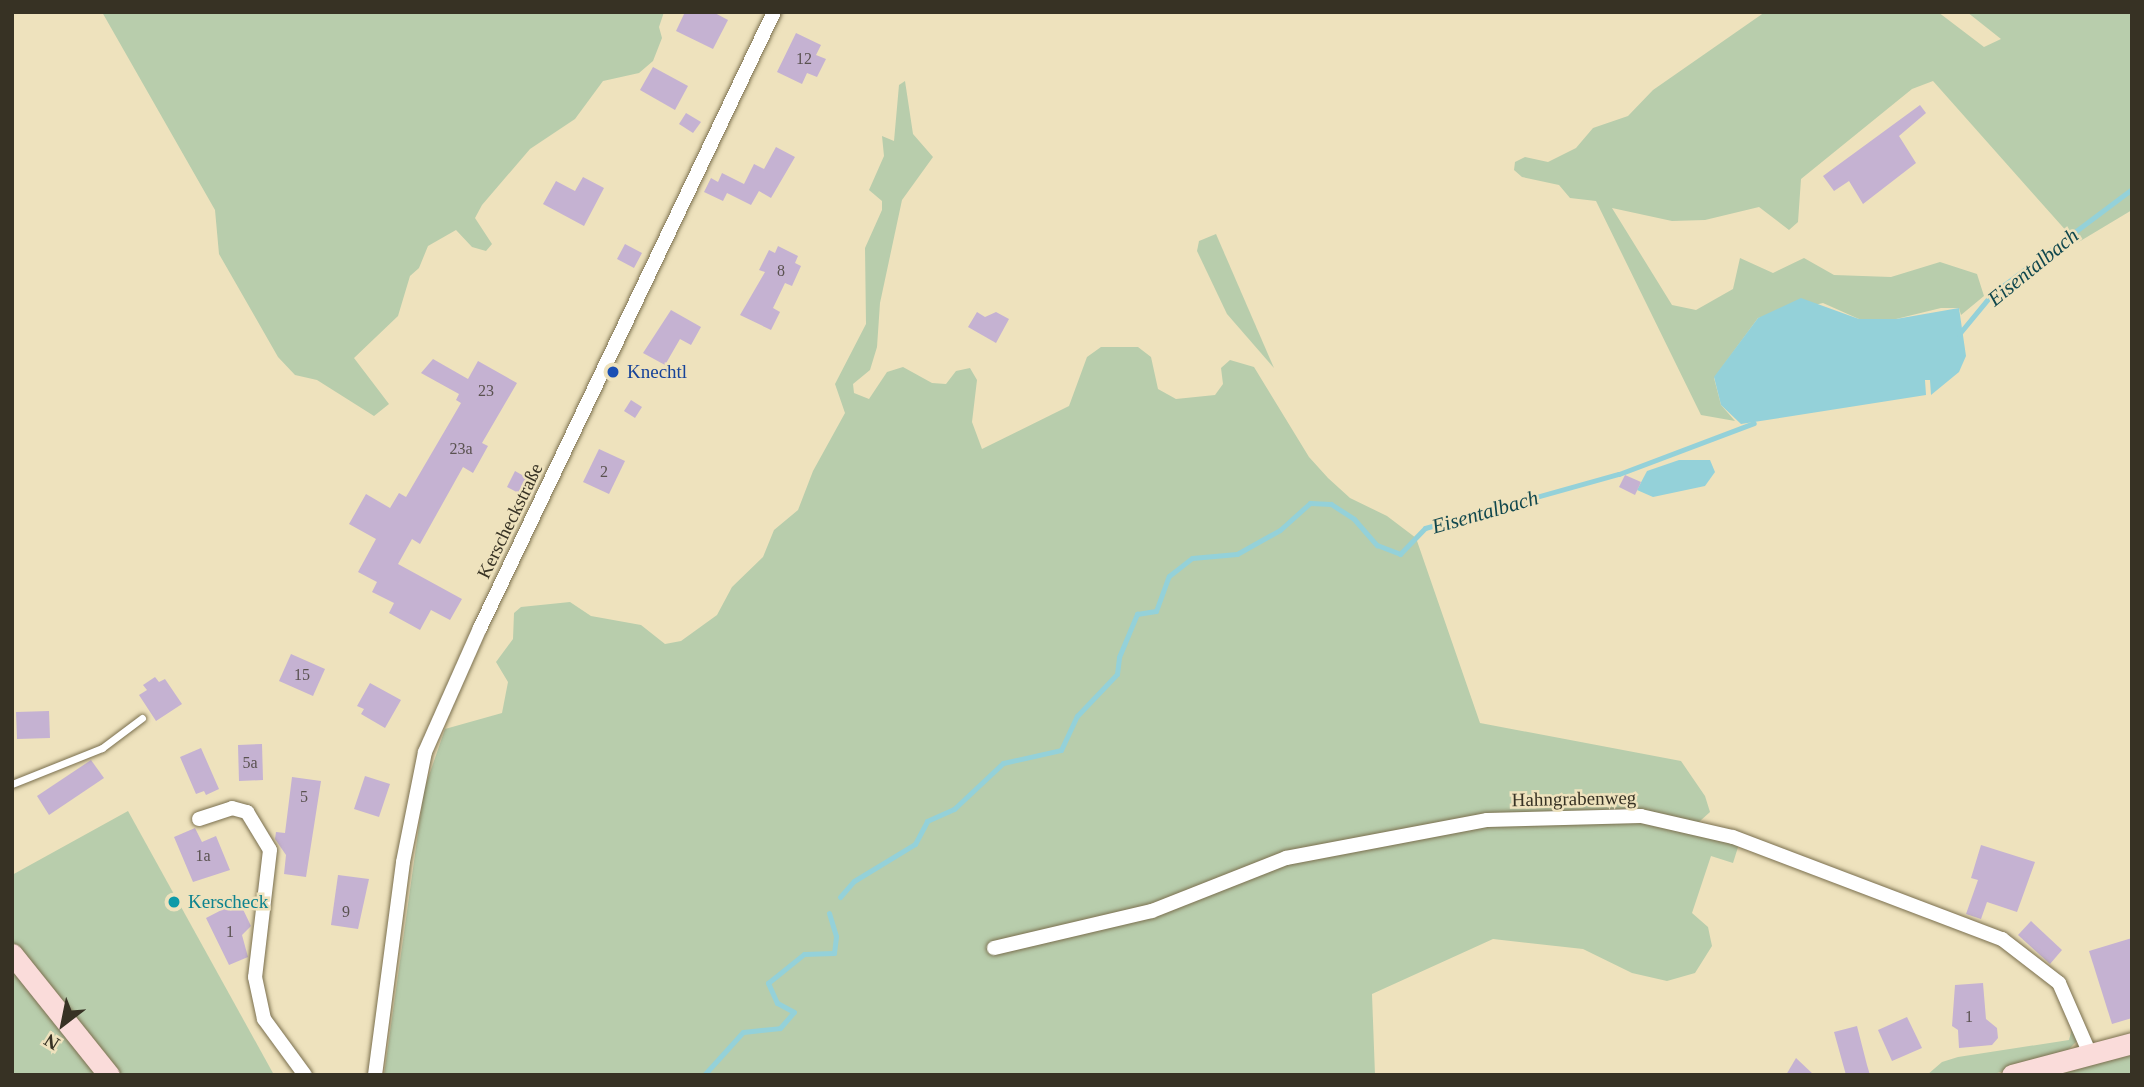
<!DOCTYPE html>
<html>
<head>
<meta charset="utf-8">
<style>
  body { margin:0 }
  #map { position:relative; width:2144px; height:1087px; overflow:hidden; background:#eee2bd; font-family:Georgia,serif }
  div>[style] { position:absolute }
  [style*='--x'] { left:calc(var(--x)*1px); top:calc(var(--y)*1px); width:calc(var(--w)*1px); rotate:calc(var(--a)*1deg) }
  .green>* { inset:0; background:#b8cdac }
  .water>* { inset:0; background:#94d1d9 }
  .stream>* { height:5px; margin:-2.5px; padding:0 2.5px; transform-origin:2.5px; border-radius:2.5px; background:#94d1d9 }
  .building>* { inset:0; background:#c5b2d2 }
  .roads { filter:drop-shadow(0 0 2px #7a6f4e) drop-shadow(0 0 2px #7a6f4e) }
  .lane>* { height:7px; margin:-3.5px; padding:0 3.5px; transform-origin:3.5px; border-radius:3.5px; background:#fff }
  .street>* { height:14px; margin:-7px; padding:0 7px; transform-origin:7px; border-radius:7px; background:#fff }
  .secondary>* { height:21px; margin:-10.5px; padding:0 10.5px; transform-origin:10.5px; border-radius:10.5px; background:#fadcda }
  .dots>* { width:19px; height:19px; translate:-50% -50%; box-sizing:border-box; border:4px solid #eee2bd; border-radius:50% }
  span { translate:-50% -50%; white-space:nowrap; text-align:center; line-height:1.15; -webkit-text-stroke:5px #eee2bd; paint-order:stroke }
  .number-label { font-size:16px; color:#5a5250 }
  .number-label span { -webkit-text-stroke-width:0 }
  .transit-label { font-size:19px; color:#164399 }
  .left { translate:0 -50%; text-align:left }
  .street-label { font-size:19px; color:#373224 }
  .culture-label { font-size:19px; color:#0d838f }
  .water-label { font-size:21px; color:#10474d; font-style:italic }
  .frame { position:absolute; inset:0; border:14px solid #373224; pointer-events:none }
  .north { position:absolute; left:28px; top:989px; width:70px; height:70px; -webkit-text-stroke:5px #eee2bd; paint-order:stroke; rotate:212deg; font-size:19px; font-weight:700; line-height:28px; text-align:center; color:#373224 }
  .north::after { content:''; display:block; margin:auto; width:24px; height:32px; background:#373224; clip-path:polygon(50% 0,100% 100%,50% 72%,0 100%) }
</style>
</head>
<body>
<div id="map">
  <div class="green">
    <div style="clip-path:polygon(102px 12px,664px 12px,659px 27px,662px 38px,653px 61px,639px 73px,603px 81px,575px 119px,530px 149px,482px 205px,475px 218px,492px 244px,486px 251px,472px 247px,456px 230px,428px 246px,419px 268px,410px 276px,398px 316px,354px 358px,389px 404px,374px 416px,317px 380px,295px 375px,278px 357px,219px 254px,215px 210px)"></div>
    <div style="clip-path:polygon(1765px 12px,1938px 12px,1984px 47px,2001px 39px,1967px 12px,2132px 12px,2132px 210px,2077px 243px,1933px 81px,1912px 89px,1801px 179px,1798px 222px,1789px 230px,1759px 207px,1705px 220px,1672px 221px,1612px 208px,1672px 305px,1696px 310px,1733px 289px,1740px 258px,1773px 273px,1804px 258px,1834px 275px,1891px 277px,1940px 262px,1977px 274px,1984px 296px,1961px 315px,1959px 308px,1941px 308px,1896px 319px,1859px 319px,1823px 303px,1758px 318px,1714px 378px,1721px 405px,1735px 421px,1701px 415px,1596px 201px,1570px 198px,1559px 185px,1522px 177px,1514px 170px,1515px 162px,1525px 157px,1548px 162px,1576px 148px,1593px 128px,1628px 116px,1653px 90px)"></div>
    <div style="clip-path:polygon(905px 81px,913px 134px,933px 157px,902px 200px,880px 303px,877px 347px,870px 370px,853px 384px,854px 393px,869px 399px,887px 372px,903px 367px,932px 383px,946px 384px,956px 371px,970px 368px,977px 380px,972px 422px,982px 449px,1069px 406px,1087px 357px,1101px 347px,1138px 347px,1151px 357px,1158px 389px,1176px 399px,1215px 395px,1223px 384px,1221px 368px,1230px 360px,1254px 367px,1309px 457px,1328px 478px,1350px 498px,1387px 516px,1416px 538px,1480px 723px,1681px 761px,1705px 796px,1710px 812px,1689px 831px,1739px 844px,1733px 863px,1711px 856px,1692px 913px,1708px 927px,1712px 946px,1695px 973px,1667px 981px,1632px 973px,1583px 949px,1493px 939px,1372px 994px,1375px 1075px,384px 1075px,424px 790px,445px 729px,502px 713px,508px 682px,496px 662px,513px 639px,514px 613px,521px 607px,570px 602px,591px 616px,641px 625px,665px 644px,681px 641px,717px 615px,732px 587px,763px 557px,774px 530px,798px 510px,813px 471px,845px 413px,835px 384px,866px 324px,865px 248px,882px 210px,882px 201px,869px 190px,884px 156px,882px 136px,894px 141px,899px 85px)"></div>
    <div style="clip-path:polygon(1216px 234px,1274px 368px,1227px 314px,1197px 251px,1199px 241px)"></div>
    <div style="clip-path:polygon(128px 811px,274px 1075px,12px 1075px,12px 875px)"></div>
    <div style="clip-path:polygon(2074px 1021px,2077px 1041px,2068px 1050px,1991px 1075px,1927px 1075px,1942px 1062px,1958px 1057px,2069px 1040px)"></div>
    <div style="clip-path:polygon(2132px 1049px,2132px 1075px,2034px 1075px)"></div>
  </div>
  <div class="water">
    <div style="clip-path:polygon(1801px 298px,1859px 319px,1896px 319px,1959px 308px,1966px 356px,1959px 372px,1931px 395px,1930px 380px,1925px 380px,1926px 395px,1741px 424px,1721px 405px,1714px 377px,1758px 318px)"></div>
    <div style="clip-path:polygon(1679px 460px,1710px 460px,1715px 472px,1705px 486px,1653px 497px,1637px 490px,1647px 471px)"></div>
  </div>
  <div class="stream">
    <div style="--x:1959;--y:334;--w:52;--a:-50.5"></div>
    <div style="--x:1992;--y:294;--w:175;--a:-36.9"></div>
    <div style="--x:840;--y:897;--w:21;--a:-49"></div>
    <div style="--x:854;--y:881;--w:71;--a:-31.2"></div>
    <div style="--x:915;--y:844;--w:26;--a:-62"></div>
    <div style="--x:927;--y:821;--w:30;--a:-24"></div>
    <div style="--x:954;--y:809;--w:67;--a:-43.2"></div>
    <div style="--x:1003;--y:763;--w:59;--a:-12.6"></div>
    <div style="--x:1061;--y:750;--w:38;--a:-65"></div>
    <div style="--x:1077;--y:716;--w:58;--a:-46.4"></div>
    <div style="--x:1117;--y:674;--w:17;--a:-83"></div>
    <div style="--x:1119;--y:657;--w:47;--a:-67.3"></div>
    <div style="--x:1137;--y:614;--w:19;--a:-9"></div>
    <div style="--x:1156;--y:611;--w:37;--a:-70"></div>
    <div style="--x:1169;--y:576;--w:29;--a:-38"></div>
    <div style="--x:1192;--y:558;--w:45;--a:-5.1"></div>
    <div style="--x:1237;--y:554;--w:49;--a:-29.2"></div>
    <div style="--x:1280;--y:530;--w:40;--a:-42"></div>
    <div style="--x:1310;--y:503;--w:21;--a:3"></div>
    <div style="--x:1331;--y:504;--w:27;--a:33"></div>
    <div style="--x:1354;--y:519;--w:35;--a:49"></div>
    <div style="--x:1377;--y:545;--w:25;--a:21"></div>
    <div style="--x:1400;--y:554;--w:36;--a:-46"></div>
    <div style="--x:1425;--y:528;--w:201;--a:-15.6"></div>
    <div style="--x:1619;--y:474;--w:144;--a:-20.7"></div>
    <div style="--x:704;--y:1075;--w:58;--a:-47.8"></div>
    <div style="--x:743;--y:1032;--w:37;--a:-6"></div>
    <div style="--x:780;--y:1028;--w:21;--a:-49"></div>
    <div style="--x:794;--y:1012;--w:19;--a:-152"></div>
    <div style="--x:777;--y:1003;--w:22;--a:-114"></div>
    <div style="--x:768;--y:983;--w:46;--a:-38.9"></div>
    <div style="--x:804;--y:954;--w:30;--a:-2"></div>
    <div style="--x:834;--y:953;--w:17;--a:-83"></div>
    <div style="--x:836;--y:936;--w:24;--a:-107"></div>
  </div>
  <div class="building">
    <div style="clip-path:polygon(685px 12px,713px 12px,728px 20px,713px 49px,676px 31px)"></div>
    <div style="clip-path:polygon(796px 33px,821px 45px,816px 55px,826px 59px,817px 77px,807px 73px,802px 84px,777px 72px)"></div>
    <div style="clip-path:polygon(653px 67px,688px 86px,675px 110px,640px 90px)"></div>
    <div style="clip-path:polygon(1920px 105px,1926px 113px,1899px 136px,1916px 163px,1863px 204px,1849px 181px,1834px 191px,1823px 176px)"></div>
    <div style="clip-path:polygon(686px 113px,701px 122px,693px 133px,679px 124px)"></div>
    <div style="clip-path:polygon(776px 147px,795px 157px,771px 198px,759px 191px,751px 205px,727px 193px,723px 201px,704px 192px,711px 178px,718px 182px,722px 173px,744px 184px,754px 164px,764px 169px)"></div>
    <div style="clip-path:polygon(583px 177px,604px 188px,584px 226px,543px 204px,556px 181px,575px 191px)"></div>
    <div style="clip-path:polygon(625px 244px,642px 253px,634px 268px,617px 259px)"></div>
    <div style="clip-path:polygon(778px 246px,798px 256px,795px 263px,801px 266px,792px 286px,785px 283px,773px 308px,780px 312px,771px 330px,740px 315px,765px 272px,759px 270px,769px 250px,775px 253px)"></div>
    <div style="clip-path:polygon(671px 310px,701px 327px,691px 345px,680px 339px,665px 365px,643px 353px)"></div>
    <div style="clip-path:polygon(977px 312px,985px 317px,996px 312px,1009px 319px,996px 343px,968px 327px)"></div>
    <div style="clip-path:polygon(433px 359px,468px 379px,478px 361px,517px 383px,482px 443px,488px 446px,473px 473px,463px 467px,420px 544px,412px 539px,398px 564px,462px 599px,450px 620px,431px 610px,420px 630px,389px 613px,394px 603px,372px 592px,377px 582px,358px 572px,376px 539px,349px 524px,366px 494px,390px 508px,399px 493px,406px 497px,461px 403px,456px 400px,459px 394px,421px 373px)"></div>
    <div style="clip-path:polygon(631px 400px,642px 407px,635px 418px,624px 411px)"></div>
    <div style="clip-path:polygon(599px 449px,625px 461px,609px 494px,583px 482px)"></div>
    <div style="clip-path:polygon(515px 471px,538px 484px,530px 499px,507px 487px)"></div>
    <div style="clip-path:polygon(1625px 475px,1641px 482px,1635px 495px,1619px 487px)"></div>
    <div style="clip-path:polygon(291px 654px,325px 669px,313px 696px,279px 681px)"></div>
    <div style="clip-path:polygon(155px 677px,159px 682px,165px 679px,182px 704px,156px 721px,139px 695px,147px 690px,143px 685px)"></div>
    <div style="clip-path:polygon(370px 683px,401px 700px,385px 728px,361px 714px,364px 709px,357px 706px)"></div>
    <div style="clip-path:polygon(49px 711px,50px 738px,17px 739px,16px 712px)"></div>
    <div style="clip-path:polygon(262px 744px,263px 780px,239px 781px,238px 745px)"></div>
    <div style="clip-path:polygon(201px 748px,219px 789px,206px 795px,204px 791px,196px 794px,180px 757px)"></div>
    <div style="clip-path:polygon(91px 760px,104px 778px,49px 815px,37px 796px)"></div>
    <div style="clip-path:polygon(365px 776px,390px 784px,379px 817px,354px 809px)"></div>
    <div style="clip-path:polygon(292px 777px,321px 781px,306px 877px,284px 874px,286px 855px,275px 839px,276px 832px,285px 833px)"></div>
    <div style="clip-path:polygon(195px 828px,202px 842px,216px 836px,230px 870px,193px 882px,174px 837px)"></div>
    <div style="clip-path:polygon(1981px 845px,2035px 862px,2017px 912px,1987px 902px,1981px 919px,1966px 914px,1978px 880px,1971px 878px)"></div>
    <div style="clip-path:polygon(338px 875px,369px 879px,358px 929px,331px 925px)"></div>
    <div style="clip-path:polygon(239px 901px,251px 926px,242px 935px,248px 957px,229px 965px,206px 918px)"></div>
    <div style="clip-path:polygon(2031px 921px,2062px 950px,2050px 964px,2018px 935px)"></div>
    <div style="clip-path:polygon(2132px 938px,2132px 1018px,2112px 1024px,2089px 951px)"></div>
    <div style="clip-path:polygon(1983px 983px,1986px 1019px,1997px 1028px,1998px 1038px,1992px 1045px,1959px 1048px,1958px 1030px,1952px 1026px,1955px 985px)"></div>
    <div style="clip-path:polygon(1907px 1017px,1922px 1048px,1892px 1061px,1878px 1030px)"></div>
    <div style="clip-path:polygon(1857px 1026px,1867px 1065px,1870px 1075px,1846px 1075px,1834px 1032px)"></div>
    <div style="clip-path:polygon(1796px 1058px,1814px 1075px,1786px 1075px)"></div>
  </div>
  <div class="roads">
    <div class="lane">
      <div style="--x:12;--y:784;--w:97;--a:-21.8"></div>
      <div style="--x:102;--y:748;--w:50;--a:-36.9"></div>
    </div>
    <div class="street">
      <div style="--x:199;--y:819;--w:35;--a:-18"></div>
      <div style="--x:232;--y:808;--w:16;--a:15"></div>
      <div style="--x:247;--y:812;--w:44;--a:58.8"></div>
      <div style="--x:270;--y:850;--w:128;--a:96.7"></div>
      <div style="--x:255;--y:977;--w:43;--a:77.9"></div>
      <div style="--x:264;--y:1019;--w:69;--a:53.8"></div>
      <div style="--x:994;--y:948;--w:162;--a:-13.2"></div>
      <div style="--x:1152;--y:911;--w:144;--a:-21.6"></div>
      <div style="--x:1286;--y:858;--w:205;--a:-10.7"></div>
      <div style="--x:1487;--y:820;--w:154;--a:-1.5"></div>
      <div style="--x:1641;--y:816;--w:94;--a:12.9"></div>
      <div style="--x:1733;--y:837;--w:288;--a:20.8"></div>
      <div style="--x:2002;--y:939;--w:72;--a:37.7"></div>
      <div style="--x:2059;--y:983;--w:77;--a:66.4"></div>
      <div style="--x:375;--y:1075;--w:215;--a:-82.5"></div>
      <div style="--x:403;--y:862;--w:112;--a:-78.7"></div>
      <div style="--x:425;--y:752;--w:136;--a:-66.1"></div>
      <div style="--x:480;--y:628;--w:683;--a:-64.49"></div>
    </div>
    <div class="secondary">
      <div style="--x:12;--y:954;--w:155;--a:51.3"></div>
      <div style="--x:2012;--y:1075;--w:124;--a:-14.9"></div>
    </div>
  </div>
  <div class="dots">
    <div style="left:613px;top:372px;background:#1a4fb4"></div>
    <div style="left:174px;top:902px;background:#0f9aa8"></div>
  </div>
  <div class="number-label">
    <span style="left:804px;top:59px">12</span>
    <span style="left:781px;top:271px">8</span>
    <span style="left:486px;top:391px">23</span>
    <span style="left:461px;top:449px">23a</span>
    <span style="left:604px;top:472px">2</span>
    <span style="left:302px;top:675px">15</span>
    <span style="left:250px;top:763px">5a</span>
    <span style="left:304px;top:797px">5</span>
    <span style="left:203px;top:856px">1a</span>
    <span style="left:346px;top:912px">9</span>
    <span style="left:230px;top:932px">1</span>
    <span style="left:1969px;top:1017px">1</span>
  </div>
  <div class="transit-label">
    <span class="left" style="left:627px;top:372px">Knechtl</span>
  </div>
  <div class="street-label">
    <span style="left:510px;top:521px;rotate:-64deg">Kerscheckstraße</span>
    <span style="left:1574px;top:799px;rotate:-1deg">Hahngrabenweg</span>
  </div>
  <div class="culture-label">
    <span class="left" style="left:188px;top:902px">Kerscheck</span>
  </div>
  <div class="water-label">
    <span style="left:2033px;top:267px;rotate:-39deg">Eisentalbach</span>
    <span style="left:1485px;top:512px;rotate:-16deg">Eisentalbach</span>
  </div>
  <div class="frame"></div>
  <div class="north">N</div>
</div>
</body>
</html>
